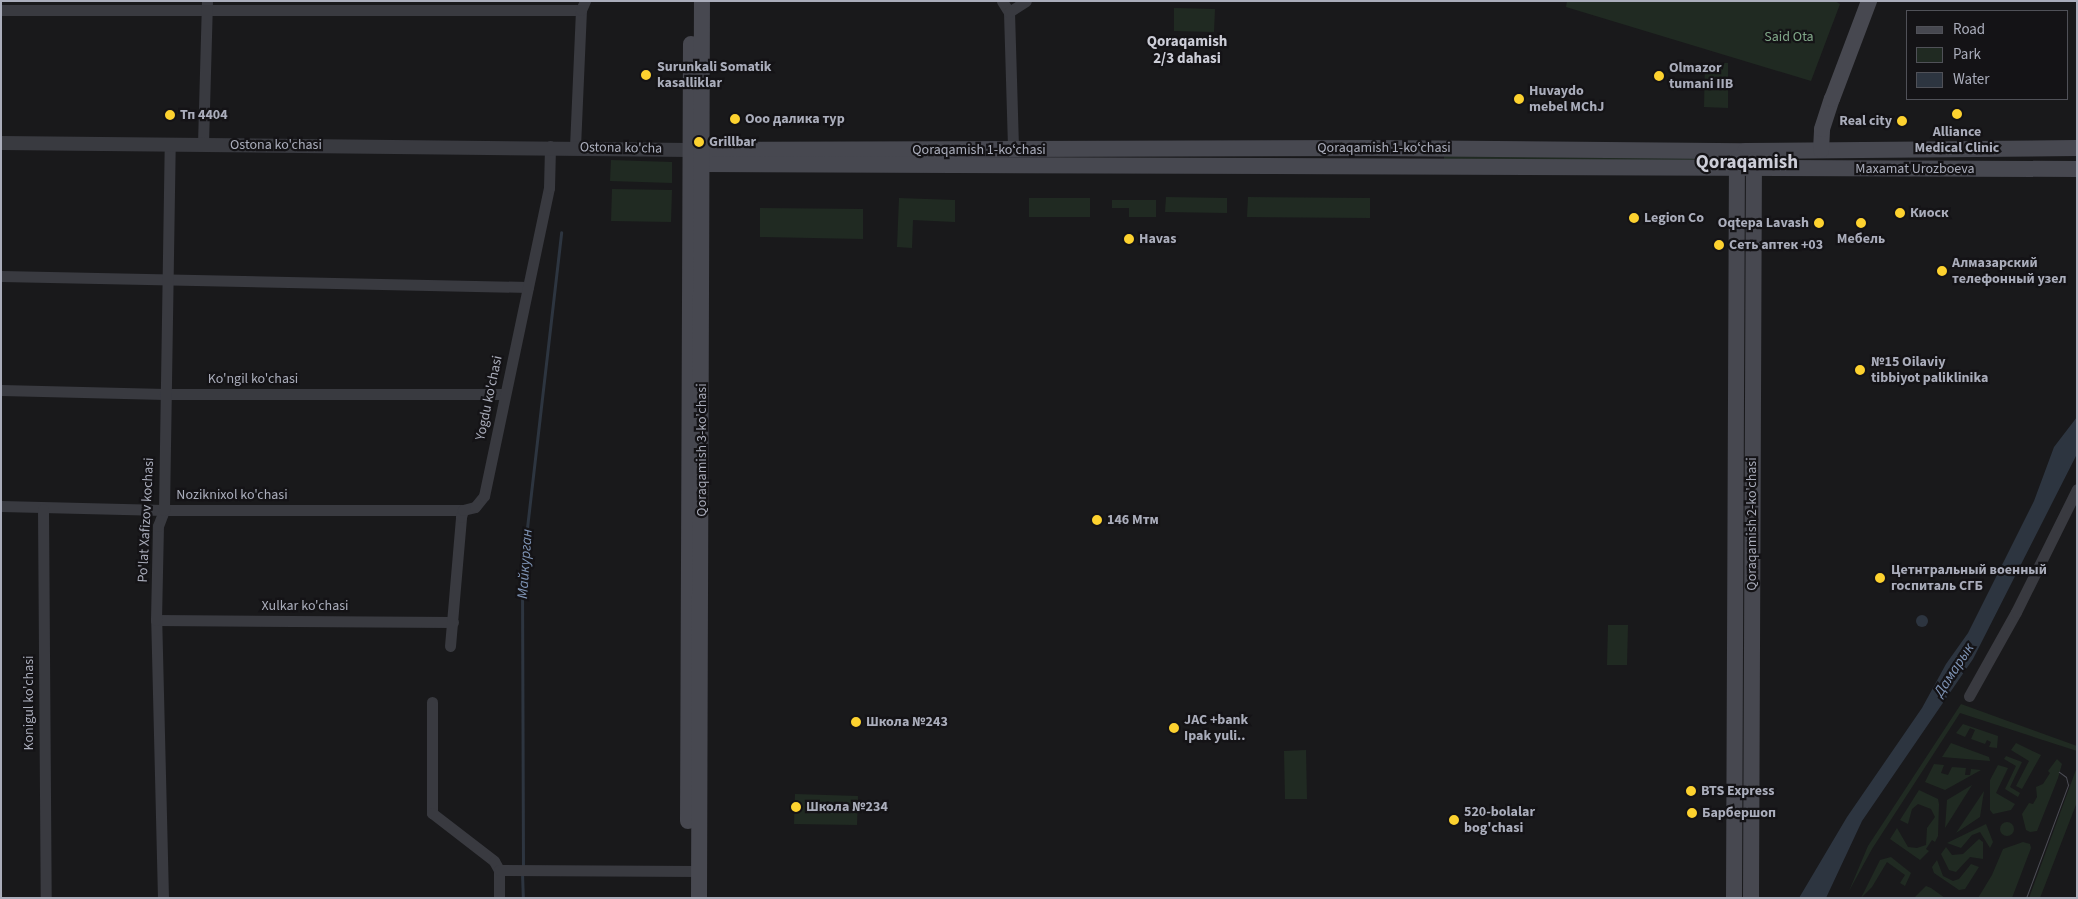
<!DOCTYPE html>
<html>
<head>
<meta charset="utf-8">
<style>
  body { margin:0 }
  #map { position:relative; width:2078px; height:899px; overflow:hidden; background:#19191b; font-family:"Source Sans 3",sans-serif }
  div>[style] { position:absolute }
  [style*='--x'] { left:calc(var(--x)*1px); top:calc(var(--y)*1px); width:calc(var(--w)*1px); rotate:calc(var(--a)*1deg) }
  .green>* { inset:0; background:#202a22 }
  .round { border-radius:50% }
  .water>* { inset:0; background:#2d3540 }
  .stream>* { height:3px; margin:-1.5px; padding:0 1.5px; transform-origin:1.5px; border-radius:1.5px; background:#2d3540 }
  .minor>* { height:11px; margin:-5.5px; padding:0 5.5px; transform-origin:5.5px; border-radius:5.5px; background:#393a40 }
  .tertiary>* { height:14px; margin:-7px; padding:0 7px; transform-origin:7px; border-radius:7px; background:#393a40 }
  .secondary>* { height:16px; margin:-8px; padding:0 8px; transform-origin:8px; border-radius:8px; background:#474850 }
  .tram>* { height:1px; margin:-0.5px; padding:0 0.5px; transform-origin:0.5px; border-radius:0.5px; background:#4c4d55 }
  .dots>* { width:14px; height:14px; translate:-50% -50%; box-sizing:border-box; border:2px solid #141316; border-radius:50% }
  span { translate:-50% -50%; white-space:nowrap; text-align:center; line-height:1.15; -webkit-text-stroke:4.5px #141316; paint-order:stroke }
  .park-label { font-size:14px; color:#80a788 }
  .poi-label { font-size:14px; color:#aaadbb; font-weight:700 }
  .left { translate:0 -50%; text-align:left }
  .right { translate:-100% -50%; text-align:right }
  .street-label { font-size:14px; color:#aaadbb }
  .neighbourhood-label { font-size:15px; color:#cccdd7; font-weight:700 }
  .water-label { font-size:15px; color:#8096b8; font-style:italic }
  .district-label { font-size:19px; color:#cccdd7; font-weight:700 }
  .frame { position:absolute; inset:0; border:2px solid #aaadbb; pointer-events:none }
  .legend { position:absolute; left:1906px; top:10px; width:162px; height:90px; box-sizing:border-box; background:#141316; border:1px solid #505158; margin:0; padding:6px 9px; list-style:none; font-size:15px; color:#aaadbb }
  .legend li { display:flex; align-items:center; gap:10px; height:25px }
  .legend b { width:25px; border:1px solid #505158 }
</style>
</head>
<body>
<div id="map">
  <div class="green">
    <div style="clip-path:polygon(1567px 1px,1835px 1px,1840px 4px,1811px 81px,1566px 7px)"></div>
    <div style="clip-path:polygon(1174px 8px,1215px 9px,1214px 32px,1174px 31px)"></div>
    <div style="clip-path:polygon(1705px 63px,1728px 63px,1728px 108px,1704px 107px)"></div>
    <div style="clip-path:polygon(1444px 156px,1696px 158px,1702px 162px,1444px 159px)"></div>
    <div style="clip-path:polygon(611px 160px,672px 162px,672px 183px,610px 181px)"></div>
    <div style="clip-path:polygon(612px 189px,672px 190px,671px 222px,611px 221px)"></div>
    <div style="clip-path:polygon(1166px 197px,1227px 198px,1227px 213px,1165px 212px)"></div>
    <div style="clip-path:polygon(1248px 197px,1370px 198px,1370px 218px,1247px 217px)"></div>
    <div style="clip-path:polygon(899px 198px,955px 200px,955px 222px,913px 220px,912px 248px,897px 247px)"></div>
    <div style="clip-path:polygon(1029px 198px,1090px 198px,1090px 217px,1029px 217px)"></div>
    <div style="clip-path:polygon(1112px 200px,1156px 200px,1156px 217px,1129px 217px,1129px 208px,1112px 208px)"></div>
    <div style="clip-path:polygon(760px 208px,863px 209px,863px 239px,760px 237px)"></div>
    <div style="clip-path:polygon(1608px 625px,1628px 625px,1627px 665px,1607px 665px)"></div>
    <div style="clip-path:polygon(1961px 704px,2077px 746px,2077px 751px,1960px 713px,1872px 849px,1849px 891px,1868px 846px)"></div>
    <div style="clip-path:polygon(1963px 724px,1998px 736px,1997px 748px,1989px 747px,1991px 742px,1987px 740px,1985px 744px,1971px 739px,1975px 730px,1970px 728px,1965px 737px,1956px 733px)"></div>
    <div style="clip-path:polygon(1951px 743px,1989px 757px,1990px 761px,1942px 757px)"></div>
    <div style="clip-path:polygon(2016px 743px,2041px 755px,2022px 789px,2016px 786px,2029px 761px,2011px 750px)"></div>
    <div style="clip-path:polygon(1306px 750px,1307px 799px,1285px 799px,1284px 751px)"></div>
    <div style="clip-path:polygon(2006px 756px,2022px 762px,2010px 787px,2020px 793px,2018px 797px,2005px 789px,2016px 766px,2004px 759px)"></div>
    <div style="clip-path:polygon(2057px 759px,2062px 764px,2058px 778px,2037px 831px,2030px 832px,2026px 830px,2022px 814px,2029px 803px,2033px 804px,2037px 797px,2036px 787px,2043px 784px,2050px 773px,2048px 771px)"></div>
    <div style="clip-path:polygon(1934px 764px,1944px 765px,1941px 773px,1948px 775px,1952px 767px,1966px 768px,1965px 775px,1970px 775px,1971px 769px,1981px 770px,1945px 790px,1925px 782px)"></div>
    <div style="clip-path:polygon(1998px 765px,2008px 768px,1996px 793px,2015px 804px,2011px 810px,1993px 814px,1990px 810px,1990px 780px)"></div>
    <div style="clip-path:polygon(2077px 767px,2077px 802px,2040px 898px,2029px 898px)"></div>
    <div style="clip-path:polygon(1972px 785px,1945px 828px,1947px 800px)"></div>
    <div style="clip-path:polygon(1919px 790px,1938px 799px,1939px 804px,1938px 836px,1935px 842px,1932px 840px,1926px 849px,1929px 851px,1920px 860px,1890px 839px,1897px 828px,1908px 847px,1917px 848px,1926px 845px,1927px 828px,1935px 817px,1931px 809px,1918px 804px,1912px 809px,1908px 824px,1900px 820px)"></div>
    <div style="clip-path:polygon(1984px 791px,1980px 817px,1956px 833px)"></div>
    <div style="clip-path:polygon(795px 794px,858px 796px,857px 825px,794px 824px)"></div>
    <div class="round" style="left:2000px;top:822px;width:14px;height:14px"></div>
    <div style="clip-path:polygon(1986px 824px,1993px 842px,1990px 848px,1980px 832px,1972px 835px,1961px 848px,1947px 843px)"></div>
    <div style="clip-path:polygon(1979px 839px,1983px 842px,1983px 859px,1970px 857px,1956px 872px,1949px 870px,1941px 854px,1946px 847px,1952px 855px,1963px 854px)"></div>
    <div style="clip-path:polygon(2023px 842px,2030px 844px,2031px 848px,2012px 898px,1978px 898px,1992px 875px,2003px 849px)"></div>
    <div style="clip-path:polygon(1891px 857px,1911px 873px,1905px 886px,1900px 883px,1905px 875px,1887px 862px,1872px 887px,1861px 898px,1880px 860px)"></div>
    <div style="clip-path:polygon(1937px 860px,1943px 876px,1953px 881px,1959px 879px,1971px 864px,1979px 867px,1965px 889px,1959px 890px,1934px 873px,1932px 867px)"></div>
    <div style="clip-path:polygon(1926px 886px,1931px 888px,1945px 898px,1914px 898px)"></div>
  </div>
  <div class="water">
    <div style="clip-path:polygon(2077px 417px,2077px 454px,1973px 659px,1862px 821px,1826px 898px,1799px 898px,1847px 817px,1922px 708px,1946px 664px,1968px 633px,2034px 501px,2054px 447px)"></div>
    <div class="round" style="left:1916px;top:615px;width:12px;height:12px"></div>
  </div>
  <div class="stream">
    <div style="--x:523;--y:867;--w:296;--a:-90.2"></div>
    <div style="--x:522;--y:571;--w:341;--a:-83.4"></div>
    <div style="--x:522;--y:873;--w:25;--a:88"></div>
  </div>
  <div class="minor">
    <div style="--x:1002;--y:1;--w:13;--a:58"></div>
    <div style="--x:1;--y:10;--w:580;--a:0"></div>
    <div style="--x:1009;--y:12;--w:138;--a:88.3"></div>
    <div style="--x:1009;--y:12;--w:20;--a:-33"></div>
    <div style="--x:203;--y:144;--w:143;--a:-88.4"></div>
    <div style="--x:575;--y:147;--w:137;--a:-87.5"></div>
    <div style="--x:581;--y:10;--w:10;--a:-66"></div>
    <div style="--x:1;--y:276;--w:527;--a:1.2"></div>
    <div style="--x:1;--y:390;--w:164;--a:1.4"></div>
    <div style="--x:165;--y:394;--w:340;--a:0"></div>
    <div style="--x:1;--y:506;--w:163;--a:1.4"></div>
    <div style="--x:164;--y:510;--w:299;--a:0"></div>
    <div style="--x:43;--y:509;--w:389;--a:89.6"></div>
    <div style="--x:156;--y:620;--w:297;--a:0.4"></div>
    <div style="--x:450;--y:646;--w:129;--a:-85.1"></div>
    <div style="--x:461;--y:517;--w:7;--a:-74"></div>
    <div style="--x:463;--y:510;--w:12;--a:-14"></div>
    <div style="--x:475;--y:507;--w:14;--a:-51"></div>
    <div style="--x:484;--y:496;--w:315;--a:-78.1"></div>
    <div style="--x:549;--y:188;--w:42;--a:-88.6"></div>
    <div style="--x:1969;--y:696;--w:96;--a:-60.8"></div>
    <div style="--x:2016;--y:612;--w:137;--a:-63.6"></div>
    <div style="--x:432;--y:702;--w:111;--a:90"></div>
    <div style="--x:432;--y:813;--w:78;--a:37.7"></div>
    <div style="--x:494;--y:861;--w:10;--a:61"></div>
    <div style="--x:499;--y:870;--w:28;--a:90"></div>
    <div style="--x:499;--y:870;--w:200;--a:0.3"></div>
    <div style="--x:163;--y:898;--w:278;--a:-91.4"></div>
    <div style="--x:156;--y:620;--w:94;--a:-88.8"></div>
    <div style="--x:158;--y:526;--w:17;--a:-69"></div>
    <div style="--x:164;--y:510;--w:366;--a:-89.1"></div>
  </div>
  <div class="tertiary">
    <div style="--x:1;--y:143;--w:690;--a:0.58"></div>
  </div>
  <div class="secondary">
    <div style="--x:691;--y:150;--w:684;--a:-0.17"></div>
    <div style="--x:1375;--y:148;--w:370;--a:0.5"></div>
    <div style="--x:1745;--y:151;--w:332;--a:-0.5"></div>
    <div style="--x:1821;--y:150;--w:21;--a:-87"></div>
    <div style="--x:1822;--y:129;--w:32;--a:-72"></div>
    <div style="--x:1832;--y:99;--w:105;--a:-69.3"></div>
    <div style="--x:703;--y:164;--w:1374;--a:0.21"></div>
    <div style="--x:688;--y:821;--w:777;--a:-89.78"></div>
    <div style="--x:699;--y:898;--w:897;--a:-89.81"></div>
    <div style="--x:1734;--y:898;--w:740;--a:-89.77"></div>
    <div style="--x:1751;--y:898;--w:738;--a:-89.77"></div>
  </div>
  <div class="tram">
    <div style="--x:2026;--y:898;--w:121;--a:-69.6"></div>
    <div style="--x:2068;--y:785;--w:8;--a:-104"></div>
    <div style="--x:2066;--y:777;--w:9;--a:-144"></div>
  </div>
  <div class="dots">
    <div style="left:646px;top:75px;background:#fdd22f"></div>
    <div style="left:1659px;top:76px;background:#fdd22f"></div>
    <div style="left:1519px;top:99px;background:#fdd22f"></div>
    <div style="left:1957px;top:114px;background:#fdd22f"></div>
    <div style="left:170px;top:115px;background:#fdd22f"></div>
    <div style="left:735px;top:119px;background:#fdd22f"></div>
    <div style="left:1902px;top:121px;background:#fdd22f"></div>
    <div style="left:699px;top:142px;background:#fdd22f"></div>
    <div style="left:1900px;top:213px;background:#fdd22f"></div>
    <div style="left:1634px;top:218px;background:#fdd22f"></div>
    <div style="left:1819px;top:223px;background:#fdd22f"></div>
    <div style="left:1861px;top:223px;background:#fdd22f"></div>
    <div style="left:1129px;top:239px;background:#fdd22f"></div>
    <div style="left:1719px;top:245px;background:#fdd22f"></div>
    <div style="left:1942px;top:271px;background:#fdd22f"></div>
    <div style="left:1860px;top:370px;background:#fdd22f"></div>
    <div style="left:1097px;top:520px;background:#fdd22f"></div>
    <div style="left:1880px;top:578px;background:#fdd22f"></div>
    <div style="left:856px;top:722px;background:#fdd22f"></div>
    <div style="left:1174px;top:728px;background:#fdd22f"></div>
    <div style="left:1691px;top:791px;background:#fdd22f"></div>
    <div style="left:796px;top:807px;background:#fdd22f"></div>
    <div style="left:1692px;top:813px;background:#fdd22f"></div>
    <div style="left:1454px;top:820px;background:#fdd22f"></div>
  </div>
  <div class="park-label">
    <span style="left:1789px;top:37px">Said Ota</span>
  </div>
  <div class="poi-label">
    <span class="left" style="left:657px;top:75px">Surunkali Somatik<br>kasalliklar</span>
    <span class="left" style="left:1669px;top:76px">Olmazor<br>tumani IIB</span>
    <span class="left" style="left:1529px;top:99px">Huvaydo<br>mebel MChJ</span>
    <span class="left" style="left:180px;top:115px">Тп 4404</span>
    <span class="left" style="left:745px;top:119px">Ооо далика тур</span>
    <span class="right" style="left:1892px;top:121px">Real city</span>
    <span style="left:1957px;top:140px">Alliance<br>Medical Clinic</span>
    <span class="left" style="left:709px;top:142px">Grillbar</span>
    <span class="left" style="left:1910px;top:213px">Киоск</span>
    <span class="left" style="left:1644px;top:218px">Legion Co</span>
    <span class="right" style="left:1809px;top:223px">Oqtepa Lavash</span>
    <span class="left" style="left:1139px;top:239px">Havas</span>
    <span style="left:1861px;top:239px">Мебель</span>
    <span class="left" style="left:1729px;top:245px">Сеть аптек +03</span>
    <span class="left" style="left:1952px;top:271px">Алмазарский<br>телефонный узел</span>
    <span class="left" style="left:1871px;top:370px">№15 Oilaviy<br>tibbiyot paliklinika</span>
    <span class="left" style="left:1107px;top:520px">146 Мтм</span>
    <span class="left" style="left:1891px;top:578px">Цетнтральный военный<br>госпиталь СГБ</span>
    <span class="left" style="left:1184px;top:728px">JAC +bank<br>Ipak yuli..</span>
    <span class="left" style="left:866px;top:722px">Школа №243</span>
    <span class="left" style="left:1701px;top:791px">BTS Express</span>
    <span class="left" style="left:806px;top:807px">Школа №234</span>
    <span class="left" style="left:1464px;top:820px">520-bolalar<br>bog'chasi</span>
    <span class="left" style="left:1702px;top:813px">Барбершоп</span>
  </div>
  <div class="street-label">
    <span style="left:276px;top:145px">Ostona ko'chasi</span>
    <span style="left:621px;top:148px;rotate:1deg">Ostona ko'cha</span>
    <span style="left:1384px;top:148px">Qoraqamish 1-koʻchasi</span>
    <span style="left:979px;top:150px">Qoraqamish 1-koʻchasi</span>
    <span style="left:1915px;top:169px">Maxamat Urozboeva</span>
    <span style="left:253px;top:379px">Ko'ngil ko'chasi</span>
    <span style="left:489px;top:398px;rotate:-78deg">Yogdu ko'chasi</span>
    <span style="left:702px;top:450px;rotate:-90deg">Qoraqamish 3-ko'chasi</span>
    <span style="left:232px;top:495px">Noziknixol ko'chasi</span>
    <span style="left:146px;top:520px;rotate:-87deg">Po'lat Xafizov kochasi</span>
    <span style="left:1752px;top:524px;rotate:-90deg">Qoraqamish 2-ko'chasi</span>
    <span style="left:305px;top:606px">Xulkar ko'chasi</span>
    <span style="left:29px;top:703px;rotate:-90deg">Konigul ko'chasi</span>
  </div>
  <div class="neighbourhood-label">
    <span style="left:1187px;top:50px">Qoraqamish<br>2/3 dahasi</span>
  </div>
  <div class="water-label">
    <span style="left:525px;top:564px;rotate:-86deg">Майкурган</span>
    <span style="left:1954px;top:670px;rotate:-57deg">Дамарык</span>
  </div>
  <div class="district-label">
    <span style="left:1747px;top:163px">Qoraqamish</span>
  </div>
  <div class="frame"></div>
  <ul class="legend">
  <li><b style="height:6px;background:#474850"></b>Road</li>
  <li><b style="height:14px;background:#202a22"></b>Park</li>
  <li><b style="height:14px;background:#2d3540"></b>Water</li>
  </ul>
</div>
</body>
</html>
